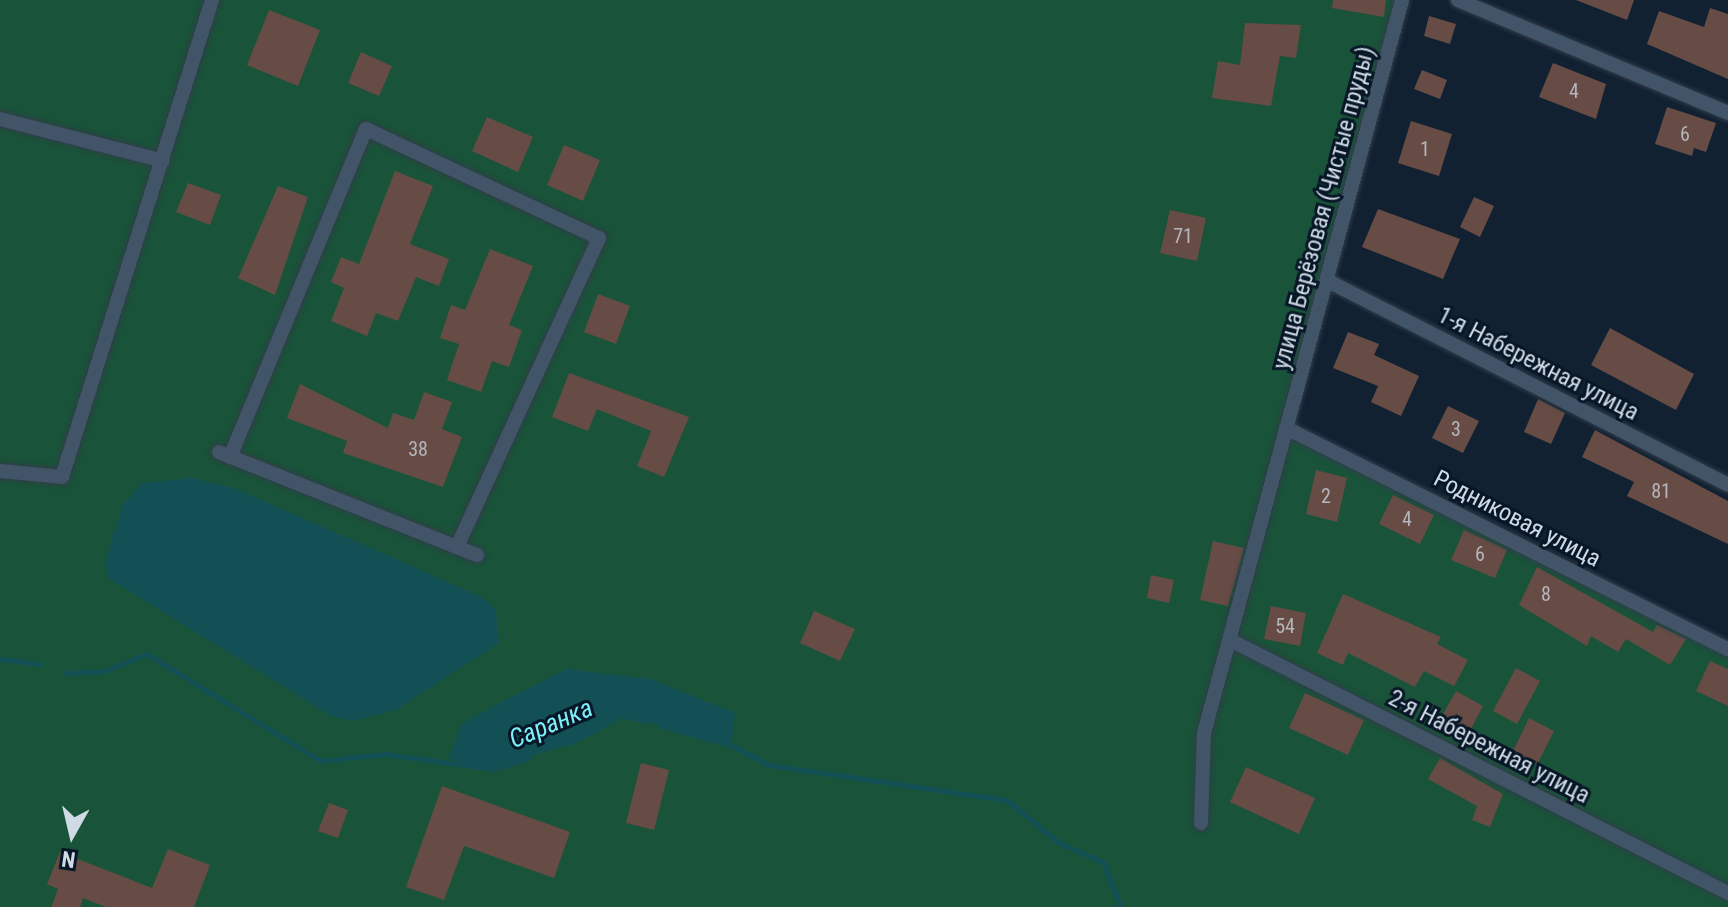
<!DOCTYPE html>
<html>
<head>
<meta charset="utf-8">
<style>
  body { margin:0 }
  #map { position:relative; width:1728px; height:907px; overflow:hidden; background:#112131; font-family:"Roboto Condensed",sans-serif }
  div>[style] { position:absolute }
  [style*='--x'] { left:calc(var(--x)*1px); top:calc(var(--y)*1px); width:calc(var(--w)*1px); rotate:calc(var(--a)*1deg) }
  .green>* { inset:0; background:#195339 }
  .water>* { inset:0; background:#135055 }
  .stream>* { height:5px; margin:-2.5px; padding:0 2.5px; transform-origin:2.5px; border-radius:2.5px; background:#135055 }
  .building>* { inset:0; background:#664c44 }
  .roads { filter:drop-shadow(0 0 2px #323c4a) drop-shadow(0 0 2px #323c4a) }
  .minor>* { height:14px; margin:-7px; padding:0 7px; transform-origin:7px; border-radius:7px; background:#425568 }
  span { translate:-50% -50%; white-space:nowrap; text-align:center; line-height:1.15; -webkit-text-stroke:6px #071727; paint-order:stroke }
  .number-label { font-size:20px; color:#b5b6bd }
  .number-label span { -webkit-text-stroke-width:0 }
  .street-label { font-size:24px; color:#cfdae5 }
  .water-label { font-size:26px; color:#7eeef9; font-style:italic }
  .north { position:absolute; left:32px; top:795px; width:80px; height:80px; -webkit-text-stroke:6px #071727; paint-order:stroke; rotate:188deg; font-size:22px; font-weight:700; line-height:32px; text-align:center; color:#cfdae5 }
  .north::after { content:''; display:block; margin:auto; width:28px; height:36px; background:#cfdae5; clip-path:polygon(50% 0,100% 100%,50% 72%,0 100%) }
</style>
</head>
<body>
<div id="map">
  <div class="green">
    <div style="clip-path:polygon(0 0,1402px 0,1287px 428px,1728px 649px,1728px 907px,0 907px)"></div>
  </div>
  <div class="water">
    <div style="clip-path:polygon(192px 478px,234px 488px,484px 598px,496px 610px,499px 643px,396px 710px,353px 721px,331px 716px,108px 578px,105px 562px,123px 505px,142px 483px)"></div>
    <div style="clip-path:polygon(566px 669px,651px 679px,735px 713px,731px 745px,621px 715px,566px 745px,493px 769px,448px 759px,462px 723px)"></div>
  </div>
  <div class="stream">
    <div style="--x:0;--y:659;--w:40;--a:7.1"></div>
    <div style="--x:66;--y:673;--w:39;--a:-3"></div>
    <div style="--x:105;--y:671;--w:45;--a:-22"></div>
    <div style="--x:147;--y:654;--w:204;--a:31.6"></div>
    <div style="--x:321;--y:761;--w:63;--a:-6.3"></div>
    <div style="--x:384;--y:754;--w:110;--a:7.8"></div>
    <div style="--x:493;--y:769;--w:37;--a:-17"></div>
    <div style="--x:659;--y:725;--w:75;--a:15.5"></div>
    <div style="--x:731;--y:745;--w:43;--a:27.8"></div>
    <div style="--x:769;--y:765;--w:241;--a:8.4"></div>
    <div style="--x:1007;--y:800;--w:67;--a:39.6"></div>
    <div style="--x:1059;--y:843;--w:48;--a:23.4"></div>
    <div style="--x:1103;--y:862;--w:48;--a:68.2"></div>
    <div style="--x:568;--y:744;--w:60;--a:-28.7"></div>
    <div style="--x:621;--y:715;--w:25;--a:14"></div>
  </div>
  <div class="building">
    <div style="clip-path:polygon(1333px 0,1386px 0,1384px 17px,1332px 8px)"></div>
    <div style="clip-path:polygon(1576px 0,1634px 0,1627px 20px)"></div>
    <div style="clip-path:polygon(1710px 8px,1728px 14px,1728px 79px,1647px 44px,1659px 11px,1704px 27px)"></div>
    <div style="clip-path:polygon(269px 10px,320px 30px,298px 86px,247px 65px)"></div>
    <div style="clip-path:polygon(1429px 16px,1456px 24px,1450px 44px,1424px 36px)"></div>
    <div style="clip-path:polygon(1245px 23px,1301px 25px,1296px 58px,1280px 56px,1271px 106px,1212px 98px,1218px 61px,1240px 65px)"></div>
    <div style="clip-path:polygon(361px 52px,392px 66px,379px 96px,348px 83px)"></div>
    <div style="clip-path:polygon(1553px 63px,1606px 84px,1596px 119px,1539px 97px)"></div>
    <div style="clip-path:polygon(1422px 70px,1447px 80px,1440px 99px,1414px 89px)"></div>
    <div style="clip-path:polygon(1667px 107px,1716px 123px,1706px 152px,1694px 148px,1692px 156px,1655px 144px)"></div>
    <div style="clip-path:polygon(487px 117px,533px 137px,518px 172px,472px 151px)"></div>
    <div style="clip-path:polygon(1411px 121px,1452px 134px,1439px 176px,1398px 163px)"></div>
    <div style="clip-path:polygon(564px 145px,600px 160px,583px 201px,547px 185px)"></div>
    <div style="clip-path:polygon(395px 171px,433px 186px,410px 244px,449px 259px,439px 286px,416px 277px,398px 321px,376px 313px,367px 336px,331px 321px,344px 288px,331px 282px,341px 257px,359px 264px)"></div>
    <div style="clip-path:polygon(188px 183px,221px 195px,210px 225px,176px 212px)"></div>
    <div style="clip-path:polygon(278px 186px,308px 197px,275px 295px,238px 278px)"></div>
    <div style="clip-path:polygon(1474px 197px,1494px 206px,1480px 237px,1460px 227px)"></div>
    <div style="clip-path:polygon(1378px 209px,1460px 239px,1443px 279px,1362px 247px)"></div>
    <div style="clip-path:polygon(1170px 210px,1206px 218px,1197px 261px,1160px 253px)"></div>
    <div style="clip-path:polygon(490px 249px,533px 266px,509px 325px,522px 330px,509px 367px,492px 361px,481px 392px,447px 380px,459px 344px,440px 338px,451px 305px,465px 310px)"></div>
    <div style="clip-path:polygon(598px 294px,630px 306px,616px 344px,584px 332px)"></div>
    <div style="clip-path:polygon(1610px 328px,1694px 374px,1676px 410px,1591px 365px)"></div>
    <div style="clip-path:polygon(1348px 332px,1379px 344px,1374px 355px,1419px 376px,1401px 416px,1371px 402px,1378px 386px,1333px 368px)"></div>
    <div style="clip-path:polygon(569px 373px,689px 417px,664px 477px,637px 466px,651px 431px,597px 409px,588px 431px,552px 417px)"></div>
    <div style="clip-path:polygon(300px 384px,388px 428px,393px 413px,414px 420px,424px 392px,452px 402px,442px 429px,462px 437px,443px 487px,343px 453px,347px 441px,287px 418px)"></div>
    <div style="clip-path:polygon(1538px 399px,1565px 413px,1551px 444px,1524px 432px)"></div>
    <div style="clip-path:polygon(1448px 406px,1479px 421px,1463px 453px,1432px 438px)"></div>
    <div style="clip-path:polygon(1595px 430px,1728px 501px,1728px 544px,1627px 496px,1634px 482px,1582px 457px)"></div>
    <div style="clip-path:polygon(1316px 470px,1347px 478px,1337px 522px,1306px 514px)"></div>
    <div style="clip-path:polygon(1393px 495px,1434px 515px,1420px 544px,1379px 524px)"></div>
    <div style="clip-path:polygon(1464px 530px,1507px 550px,1495px 578px,1451px 560px)"></div>
    <div style="clip-path:polygon(1213px 541px,1244px 548px,1228px 606px,1200px 600px)"></div>
    <div style="clip-path:polygon(1537px 567px,1653px 632px,1657px 625px,1686px 639px,1670px 665px,1626px 639px,1618px 652px,1591px 636px,1587px 646px,1519px 605px)"></div>
    <div style="clip-path:polygon(1151px 575px,1174px 580px,1169px 603px,1147px 598px)"></div>
    <div style="clip-path:polygon(1343px 594px,1441px 637px,1437px 644px,1468px 660px,1454px 686px,1424px 671px,1415px 687px,1348px 653px,1343px 665px,1317px 653px)"></div>
    <div style="clip-path:polygon(1271px 606px,1306px 613px,1300px 646px,1264px 639px)"></div>
    <div style="clip-path:polygon(814px 611px,855px 629px,840px 661px,800px 643px)"></div>
    <div style="clip-path:polygon(1710px 661px,1728px 669px,1728px 706px,1696px 691px)"></div>
    <div style="clip-path:polygon(1516px 668px,1540px 681px,1517px 724px,1493px 711px)"></div>
    <div style="clip-path:polygon(1456px 691px,1483px 706px,1470px 731px,1442px 716px)"></div>
    <div style="clip-path:polygon(1305px 693px,1364px 720px,1348px 755px,1289px 728px)"></div>
    <div style="clip-path:polygon(1529px 718px,1554px 731px,1537px 765px,1512px 753px)"></div>
    <div style="clip-path:polygon(1440px 758px,1503px 794px,1490px 827px,1472px 820px,1477px 806px,1428px 779px)"></div>
    <div style="clip-path:polygon(641px 763px,669px 770px,654px 830px,626px 823px)"></div>
    <div style="clip-path:polygon(1246px 767px,1315px 798px,1299px 834px,1230px 802px)"></div>
    <div style="clip-path:polygon(442px 786px,570px 832px,554px 878px,464px 846px,444px 900px,406px 887px)"></div>
    <div style="clip-path:polygon(329px 803px,348px 810px,338px 838px,318px 831px)"></div>
    <div style="clip-path:polygon(168px 849px,210px 865px,194px 907px,106px 907px,83px 898px,80px 907px,51px 907px,58px 889px,47px 884px,60px 852px,152px 888px)"></div>
  </div>
  <div class="roads">
    <div class="minor">
      <div style="--x:1458;--y:0;--w:293;--a:22.7"></div>
      <div style="--x:0;--y:119;--w:168;--a:14.4"></div>
      <div style="--x:1328;--y:281;--w:449;--a:27"></div>
      <div style="--x:1286;--y:428;--w:494;--a:26.6"></div>
      <div style="--x:219;--y:452;--w:278;--a:21.8"></div>
      <div style="--x:230;--y:457;--w:355;--a:-67.5"></div>
      <div style="--x:366;--y:129;--w:257;--a:25.1"></div>
      <div style="--x:599;--y:238;--w:335;--a:114.7"></div>
      <div style="--x:0;--y:471;--w:62;--a:5.5"></div>
      <div style="--x:62;--y:477;--w:500;--a:-72.54"></div>
      <div style="--x:1230;--y:640;--w:559;--a:26.93"></div>
      <div style="--x:1201;--y:823;--w:90;--a:-88.1"></div>
      <div style="--x:1204;--y:733;--w:759;--a:-74.88"></div>
    </div>
  </div>
  <div class="number-label">
    <span style="left:1574px;top:91px">4</span>
    <span style="left:1685px;top:134px">6</span>
    <span style="left:1425px;top:149px">1</span>
    <span style="left:1183px;top:236px">71</span>
    <span style="left:1456px;top:429px">3</span>
    <span style="left:418px;top:449px">38</span>
    <span style="left:1661px;top:491px">81</span>
    <span style="left:1326px;top:496px">2</span>
    <span style="left:1407px;top:519px">4</span>
    <span style="left:1480px;top:554px">6</span>
    <span style="left:1546px;top:594px">8</span>
    <span style="left:1285px;top:626px">54</span>
  </div>
  <div class="street-label">
    <span style="left:1324px;top:208px;rotate:-75deg">улица Берёзовая (Чистые пруды)</span>
    <span style="left:1538px;top:364px;rotate:27deg">1-я Набережная улица</span>
    <span style="left:1517px;top:519px;rotate:27deg">Родниковая улица</span>
    <span style="left:1489px;top:747px;rotate:27deg">2-я Набережная улица</span>
  </div>
  <div class="water-label">
    <span style="left:551px;top:724px;rotate:-23deg">Саранка</span>
  </div>
  <div class="north">N</div>
</div>
</body>
</html>
